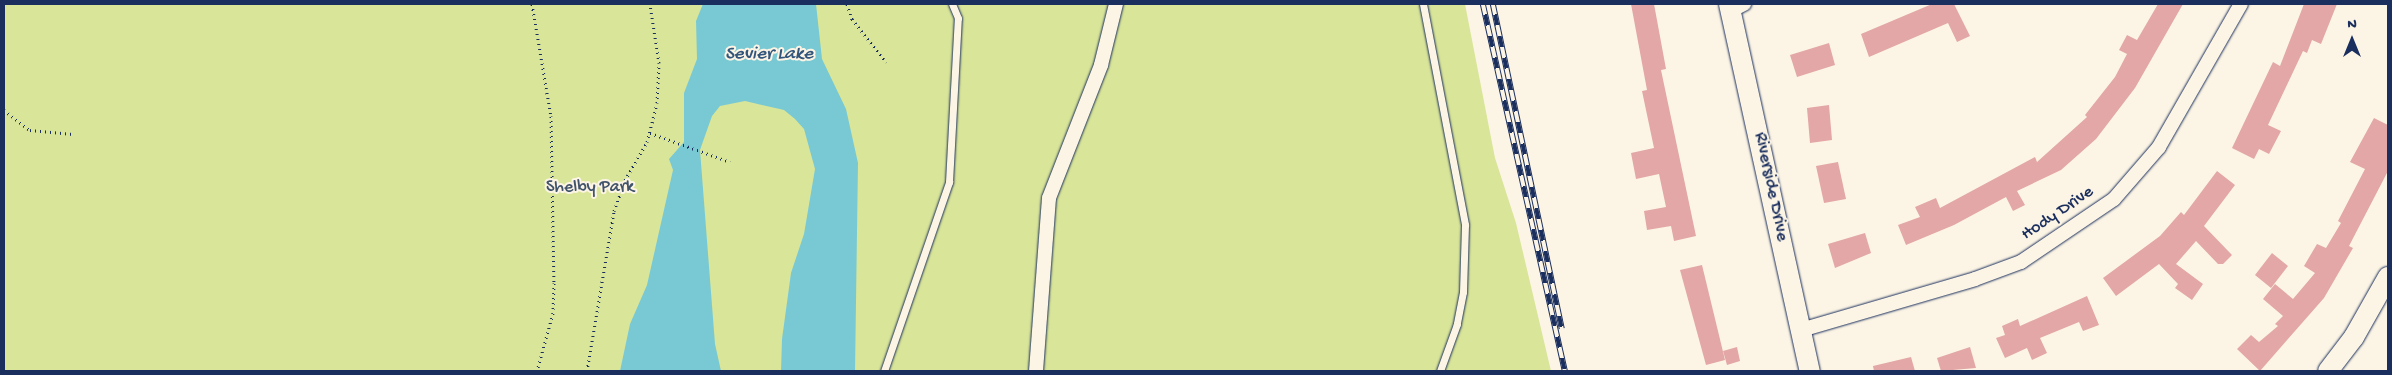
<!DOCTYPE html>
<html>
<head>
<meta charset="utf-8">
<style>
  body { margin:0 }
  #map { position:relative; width:2392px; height:375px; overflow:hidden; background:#fcf5e5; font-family:"Gochi Hand",sans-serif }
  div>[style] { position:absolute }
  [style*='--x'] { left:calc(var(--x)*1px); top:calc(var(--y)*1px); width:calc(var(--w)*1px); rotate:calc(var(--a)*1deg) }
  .green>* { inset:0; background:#d9e598 }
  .water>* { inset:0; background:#79c9d4 }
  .building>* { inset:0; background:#e2a7a6 }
  .path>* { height:3px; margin-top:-1.5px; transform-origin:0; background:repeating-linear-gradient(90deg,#1b2f5e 0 1px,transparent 0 5px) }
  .roads { filter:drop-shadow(0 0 1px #1b2f5e) drop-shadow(0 0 1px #1b2f5e) }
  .lane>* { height:7px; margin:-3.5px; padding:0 3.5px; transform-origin:3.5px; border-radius:3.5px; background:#fcf5e5 }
  .street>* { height:14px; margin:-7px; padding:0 7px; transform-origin:7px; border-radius:7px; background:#fcf5e5 }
  .secondary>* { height:20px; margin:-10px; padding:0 10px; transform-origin:10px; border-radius:10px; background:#fcf5e5 }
  .rail>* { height:5.5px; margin-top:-2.75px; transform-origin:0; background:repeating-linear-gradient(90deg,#fcf5e5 0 11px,#1b2f5e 0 22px); box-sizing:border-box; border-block:1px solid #1b2f5e }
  span { translate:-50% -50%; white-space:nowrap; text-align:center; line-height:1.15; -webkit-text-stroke:4px #fcf5e5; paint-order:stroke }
  .street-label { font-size:18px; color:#1b2f5e }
  .park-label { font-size:18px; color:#41536a }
  .water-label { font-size:19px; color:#32567c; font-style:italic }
  .frame { position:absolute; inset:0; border:5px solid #1b2f5e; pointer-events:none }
  .north { position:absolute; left:2327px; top:15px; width:50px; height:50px; -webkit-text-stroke:4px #fcf5e5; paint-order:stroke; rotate:0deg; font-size:14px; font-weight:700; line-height:20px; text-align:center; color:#1b2f5e }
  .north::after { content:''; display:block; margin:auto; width:18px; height:22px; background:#1b2f5e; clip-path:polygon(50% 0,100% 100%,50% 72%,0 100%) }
</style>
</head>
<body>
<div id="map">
  <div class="green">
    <div style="clip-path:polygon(4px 4px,1465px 4px,1495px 158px,1516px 223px,1551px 371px,4px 371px)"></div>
  </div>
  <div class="water">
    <div style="clip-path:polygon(703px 4px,816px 4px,822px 59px,846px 109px,858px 163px,855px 371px,781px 371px,782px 339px,791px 273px,804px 234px,815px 169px,804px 129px,795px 119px,784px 110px,745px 101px,720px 106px,712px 116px,700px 150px,715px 344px,721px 371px,620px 371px,630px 324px,647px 285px,673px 170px,669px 159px,684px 142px,684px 93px,697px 59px,696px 21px)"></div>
  </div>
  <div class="building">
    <div style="clip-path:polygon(1631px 4px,1654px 4px,1666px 69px,1661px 70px,1696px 236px,1674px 241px,1671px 226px,1647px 230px,1644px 211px,1666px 207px,1659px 174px,1636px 179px,1631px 153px,1654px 148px,1642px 91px,1647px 90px)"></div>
    <div style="clip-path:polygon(1932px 4px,1954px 4px,1970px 36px,1957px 42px,1948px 23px,1869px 57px,1861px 34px)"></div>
    <div style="clip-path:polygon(2158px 4px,2183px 4px,2135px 88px,2096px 139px,2061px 170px,2017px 191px,2025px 205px,2013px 211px,2006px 197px,1954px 225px,1906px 245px,1898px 225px,1920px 217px,1915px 207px,1936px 198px,1940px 208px,2035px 157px,2037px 162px,2087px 117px,2085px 115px,2115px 77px,2127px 54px,2119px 50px,2127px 35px,2137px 40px)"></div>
    <div style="clip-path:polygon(2304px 4px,2337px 4px,2321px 44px,2312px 40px,2307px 53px,2303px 51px,2268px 125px,2281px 131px,2269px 154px,2259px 149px,2254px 159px,2232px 148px,2273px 62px,2280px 66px)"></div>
    <div style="clip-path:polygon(1829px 43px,1835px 65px,1797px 77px,1790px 55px)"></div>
    <div style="clip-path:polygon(1829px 105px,1832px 140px,1810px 143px,1807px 108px)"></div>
    <div style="clip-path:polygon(2374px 118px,2388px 125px,2388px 171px,2349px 246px,2353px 248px,2324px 298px,2260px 371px,2237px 349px,2251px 335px,2259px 342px,2278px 326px,2275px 324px,2283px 316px,2263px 299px,2275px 284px,2293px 299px,2315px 273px,2304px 266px,2317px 244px,2326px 248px,2341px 223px,2338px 221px,2365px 169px,2350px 162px)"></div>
    <div style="clip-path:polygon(1838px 162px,1846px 199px,1824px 203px,1816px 166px)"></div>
    <div style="clip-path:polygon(2217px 171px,2235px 185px,2204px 226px,2232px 255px,2223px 264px,2218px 264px,2196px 241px,2176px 264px,2203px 284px,2192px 300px,2175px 288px,2178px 284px,2159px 264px,2116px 296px,2103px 278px,2160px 236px,2181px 212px,2184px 215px)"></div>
    <div style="clip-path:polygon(1865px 233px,1871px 253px,1835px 268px,1828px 244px)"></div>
    <div style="clip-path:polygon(2272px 253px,2288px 266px,2271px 288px,2255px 275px)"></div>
    <div style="clip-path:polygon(1702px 265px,1725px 360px,1706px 365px,1680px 270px)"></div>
    <div style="clip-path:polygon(2087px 296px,2099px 325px,2083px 331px,2079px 322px,2040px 338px,2047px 353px,2032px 360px,2027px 348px,2005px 358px,1996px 338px,2005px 335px,2002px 326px,2018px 319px,2020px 326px)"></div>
    <div style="clip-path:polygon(1737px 347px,1740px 361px,1727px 365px,1723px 351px)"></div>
    <div style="clip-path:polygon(1970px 347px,1976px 368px,1941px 371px,1937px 358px)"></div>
    <div style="clip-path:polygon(1911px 357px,1915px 371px,1874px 371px,1873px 366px)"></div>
  </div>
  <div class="path">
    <div style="--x:532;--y:4;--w:114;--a:80.4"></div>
    <div style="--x:551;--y:116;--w:167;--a:89"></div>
    <div style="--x:554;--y:283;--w:30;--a:92"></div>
    <div style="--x:553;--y:313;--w:60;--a:105.4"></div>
    <div style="--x:847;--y:4;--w:16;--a:72"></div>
    <div style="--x:852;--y:19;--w:55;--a:51.7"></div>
    <div style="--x:4;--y:110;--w:33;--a:38"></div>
    <div style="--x:30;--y:130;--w:43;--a:5.3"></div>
    <div style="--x:650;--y:133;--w:85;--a:19.9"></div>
    <div style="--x:587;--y:371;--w:162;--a:-80.4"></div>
    <div style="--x:614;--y:211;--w:33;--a:-70"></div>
    <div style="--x:625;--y:180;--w:44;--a:-59.9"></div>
    <div style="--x:647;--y:142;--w:40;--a:-75.6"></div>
    <div style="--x:657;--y:103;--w:40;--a:-87.1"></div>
    <div style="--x:659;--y:63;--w:60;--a:-98.7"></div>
  </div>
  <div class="roads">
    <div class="lane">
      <div style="--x:1423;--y:4;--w:225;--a:79.2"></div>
      <div style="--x:1465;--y:225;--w:67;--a:91.7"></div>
      <div style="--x:1463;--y:292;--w:33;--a:101"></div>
      <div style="--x:1457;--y:324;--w:50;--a:109.9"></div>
      <div style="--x:884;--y:371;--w:200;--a:-71"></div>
      <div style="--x:949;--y:182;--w:164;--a:-86.9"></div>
      <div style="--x:958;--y:18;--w:15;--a:-113"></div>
    </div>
    <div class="street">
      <div style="--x:1730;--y:11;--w:16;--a:-27"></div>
      <div style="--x:1801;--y:330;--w:181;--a:-16.3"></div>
      <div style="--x:1975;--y:279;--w:49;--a:-20.3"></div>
      <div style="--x:2021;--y:262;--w:112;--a:-34.1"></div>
      <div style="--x:2114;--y:199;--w:69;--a:-49.1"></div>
      <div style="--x:2159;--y:147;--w:165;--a:-60.2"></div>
      <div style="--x:1036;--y:371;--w:173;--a:-85.7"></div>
      <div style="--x:1049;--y:198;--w:143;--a:-68.6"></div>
      <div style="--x:1101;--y:65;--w:63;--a:-76.2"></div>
    </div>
    <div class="secondary">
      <div style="--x:1729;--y:4;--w:376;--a:77.6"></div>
      <div style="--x:2328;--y:371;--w:43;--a:-52.6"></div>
      <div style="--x:2354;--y:337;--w:69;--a:-60.5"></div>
    </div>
  </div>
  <div class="rail">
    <div style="--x:1483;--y:4;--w:376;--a:77.4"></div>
    <div style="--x:1493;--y:4;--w:332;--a:78"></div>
  </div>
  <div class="street-label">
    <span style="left:1770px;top:187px;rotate:78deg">Riverside Drive</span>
    <span style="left:2058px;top:214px;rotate:-34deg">Hody Drive</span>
  </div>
  <div class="park-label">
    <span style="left:590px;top:188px">Shelby Park</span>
  </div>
  <div class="water-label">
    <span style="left:769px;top:55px">Sevier Lake</span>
  </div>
  <div class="frame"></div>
  <div class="north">N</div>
</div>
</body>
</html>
